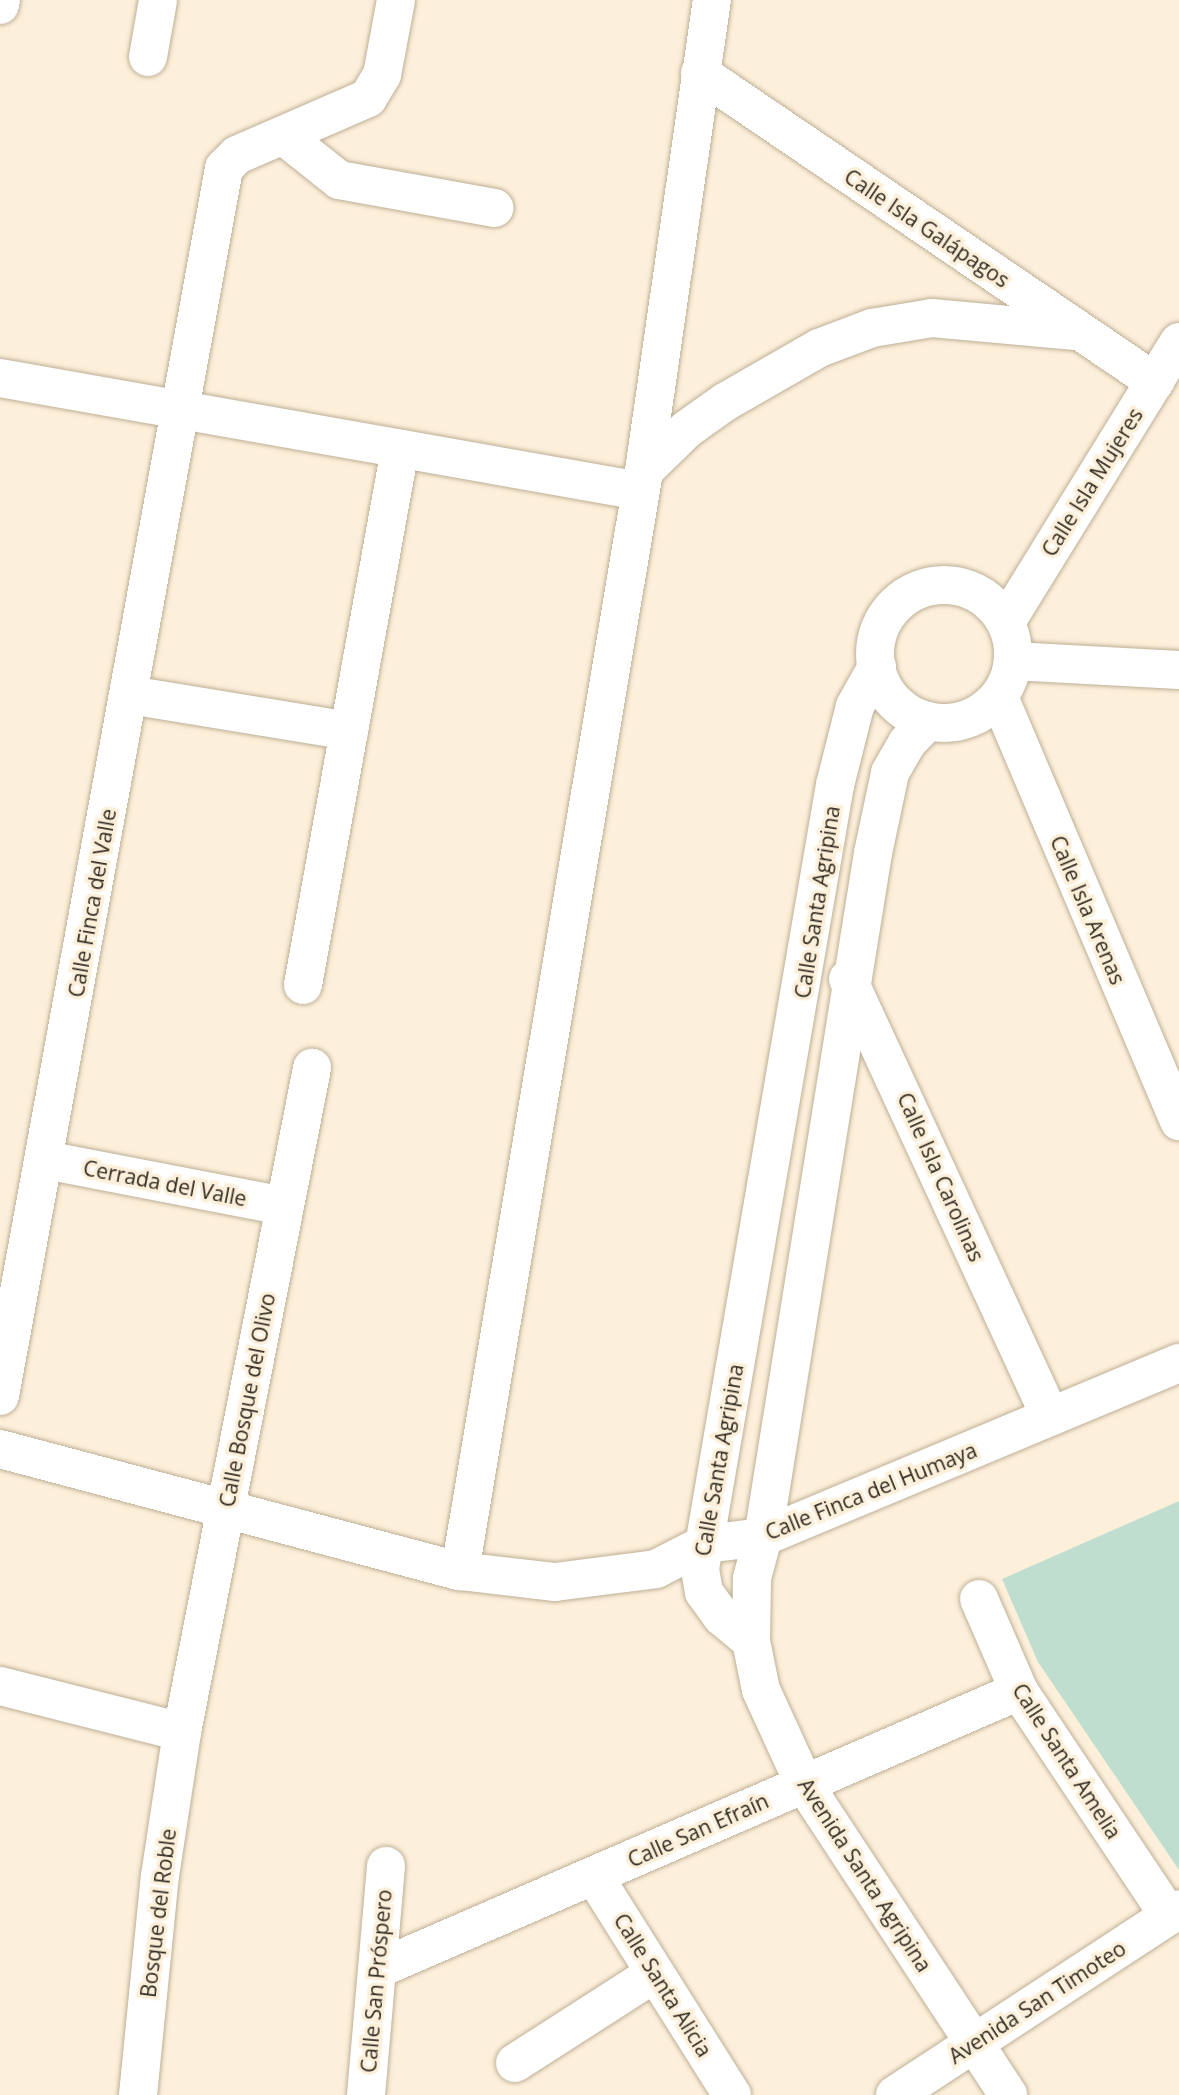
<!DOCTYPE html>
<html>
<head>
<meta charset="utf-8">
<style>
  body { margin:0 }
  #map { position:relative; width:1179px; height:2095px; overflow:hidden; background:#fdf0db; font-family:"Open Sans",sans-serif }
  div>[style] { position:absolute }
  [style*='--x'] { left:calc(var(--x)*1px); top:calc(var(--y)*1px); width:calc(var(--w)*1px); rotate:calc(var(--a)*1deg) }
  .green>* { inset:0; background:#c0decf }
  .roads { filter:drop-shadow(0 0 2px #beaf96) drop-shadow(0 0 2px #beaf96) }
  .street>* { height:38px; margin:-19px; padding:0 19px; transform-origin:19px; border-radius:19px; background:#fff }
  .street>.ring { margin:-19px; padding:0; box-sizing:content-box; background:none; border:38px solid #fff; border-radius:50% }
  span { translate:-50% -50%; white-space:nowrap; text-align:center; line-height:1.15; -webkit-text-stroke:7px #fdf0db; paint-order:stroke }
  .street-label { font-size:21px; color:#302a20 }
</style>
</head>
<body>
<div id="map">
  <div class="green">
    <div style="clip-path:polygon(1179px 1501px,1179px 1870px,1038px 1662px,1002px 1579px)"></div>
  </div>
  <div class="roads">
    <div class="street">
      <div style="--x:0;--y:5;--w:5;--a:-79"></div>
      <div style="--x:148;--y:57;--w:58;--a:-80"></div>
      <div style="--x:700;--y:73;--w:550;--a:34.18"></div>
      <div style="--x:285;--y:137;--w:69;--a:38.5"></div>
      <div style="--x:339;--y:180;--w:158;--a:10.2"></div>
      <div style="--x:0;--y:378;--w:650;--a:10.01"></div>
      <div style="--x:644;--y:471;--w:60;--a:-44.3"></div>
      <div style="--x:687;--y:429;--w:47;--a:-35.4"></div>
      <div style="--x:725;--y:402;--w:108;--a:-29.9"></div>
      <div style="--x:819;--y:348;--w:57;--a:-20.7"></div>
      <div style="--x:872;--y:328;--w:61;--a:-9.5"></div>
      <div style="--x:932;--y:318;--w:144;--a:5.2"></div>
      <div class="ring" style="left:875px;top:585px;width:100px;height:100px"></div>
      <div style="--x:1006;--y:622;--w:329;--a:-58.3"></div>
      <div style="--x:1013;--y:661;--w:166;--a:3.1"></div>
      <div style="--x:130;--y:695;--w:222;--a:9.3"></div>
      <div style="--x:999;--y:697;--w:461;--a:67"></div>
      <div style="--x:928;--y:721;--w:30;--a:134"></div>
      <div style="--x:907;--y:743;--w:34;--a:120"></div>
      <div style="--x:890;--y:773;--w:82;--a:102"></div>
      <div style="--x:873;--y:853;--w:693;--a:99.14"></div>
      <div style="--x:763;--y:1537;--w:42;--a:105"></div>
      <div style="--x:752;--y:1578;--w:63;--a:90.9"></div>
      <div style="--x:751;--y:1641;--w:50;--a:78.5"></div>
      <div style="--x:761;--y:1690;--w:103;--a:65.4"></div>
      <div style="--x:804;--y:1784;--w:372;--a:56.7"></div>
      <div style="--x:848;--y:979;--w:482;--a:65.2"></div>
      <div style="--x:303;--y:985;--w:545;--a:-79.74"></div>
      <div style="--x:45;--y:1160;--w:244;--a:10.9"></div>
      <div style="--x:0;--y:1396;--w:1248;--a:-79.66"></div>
      <div style="--x:224;--y:168;--w:18;--a:-45"></div>
      <div style="--x:237;--y:155;--w:143;--a:-23.5"></div>
      <div style="--x:368;--y:98;--w:27;--a:-59"></div>
      <div style="--x:382;--y:75;--w:76;--a:-79.4"></div>
      <div style="--x:0;--y:1449;--w:476;--a:14.9"></div>
      <div style="--x:460;--y:1571;--w:96;--a:6.6"></div>
      <div style="--x:555;--y:1582;--w:102;--a:-7.3"></div>
      <div style="--x:656;--y:1569;--w:55;--a:-27"></div>
      <div style="--x:705;--y:1544;--w:58;--a:-6.9"></div>
      <div style="--x:763;--y:1537;--w:451;--a:-22.7"></div>
      <div style="--x:460;--y:1571;--w:1115;--a:-80.5"></div>
      <div style="--x:644;--y:471;--w:476;--a:-81.8"></div>
      <div style="--x:979;--y:1599;--w:100;--a:66.5"></div>
      <div style="--x:1019;--y:1691;--w:270;--a:56.3"></div>
      <div style="--x:751;--y:1641;--w:38;--a:-140"></div>
      <div style="--x:722;--y:1617;--w:31;--a:-126"></div>
      <div style="--x:704;--y:1592;--w:23;--a:-100"></div>
      <div style="--x:700;--y:1569;--w:796;--a:-80.23"></div>
      <div style="--x:835;--y:785;--w:81;--a:-75.8"></div>
      <div style="--x:855;--y:706;--w:45;--a:-60.6"></div>
      <div style="--x:0;--y:1686;--w:188;--a:14.2"></div>
      <div style="--x:594;--y:1876;--w:259;--a:57.8"></div>
      <div style="--x:378;--y:1969;--w:699;--a:-23.45"></div>
      <div style="--x:515;--y:2063;--w:166;--a:-32.7"></div>
      <div style="--x:138;--y:2095;--w:220;--a:-84.3"></div>
      <div style="--x:160;--y:1876;--w:146;--a:-81.3"></div>
      <div style="--x:182;--y:1732;--w:677;--a:-78.92"></div>
      <div style="--x:366;--y:2095;--w:230;--a:-85"></div>
      <div style="--x:895;--y:2095;--w:339;--a:-33.2"></div>
    </div>
  </div>
  <div class="street-label">
    <span style="left:927px;top:228px;rotate:34deg">Calle Isla Galápagos</span>
    <span style="left:1092px;top:482px;rotate:-58deg">Calle Isla Mujeres</span>
    <span style="left:817px;top:902px;rotate:-81deg">Calle Santa Agripina</span>
    <span style="left:92px;top:903px;rotate:-80deg">Calle Finca del Valle</span>
    <span style="left:1088px;top:910px;rotate:67deg">Calle Isla Arenas</span>
    <span style="left:941px;top:1177px;rotate:66deg">Calle Isla Carolinas</span>
    <span style="left:165px;top:1183px;rotate:11deg">Cerrada del Valle</span>
    <span style="left:247px;top:1400px;rotate:-79deg">Calle Bosque del Olivo</span>
    <span style="left:719px;top:1460px;rotate:-80deg">Calle Santa Agripina</span>
    <span style="left:871px;top:1491px;rotate:-22deg">Calle Finca del Humaya</span>
    <span style="left:1067px;top:1761px;rotate:57deg">Calle Santa Amelia</span>
    <span style="left:698px;top:1830px;rotate:-24deg">Calle San Efraín</span>
    <span style="left:865px;top:1875px;rotate:57deg">Avenida Santa Agripina</span>
    <span style="left:158px;top:1913px;rotate:-83deg">Bosque del Roble</span>
    <span style="left:376px;top:1981px;rotate:-85deg">Calle San Próspero</span>
    <span style="left:663px;top:1985px;rotate:58deg">Calle Santa Alicia</span>
    <span style="left:1037px;top:2002px;rotate:-33deg">Avenida San Timoteo</span>
  </div>
</div>
</body>
</html>
